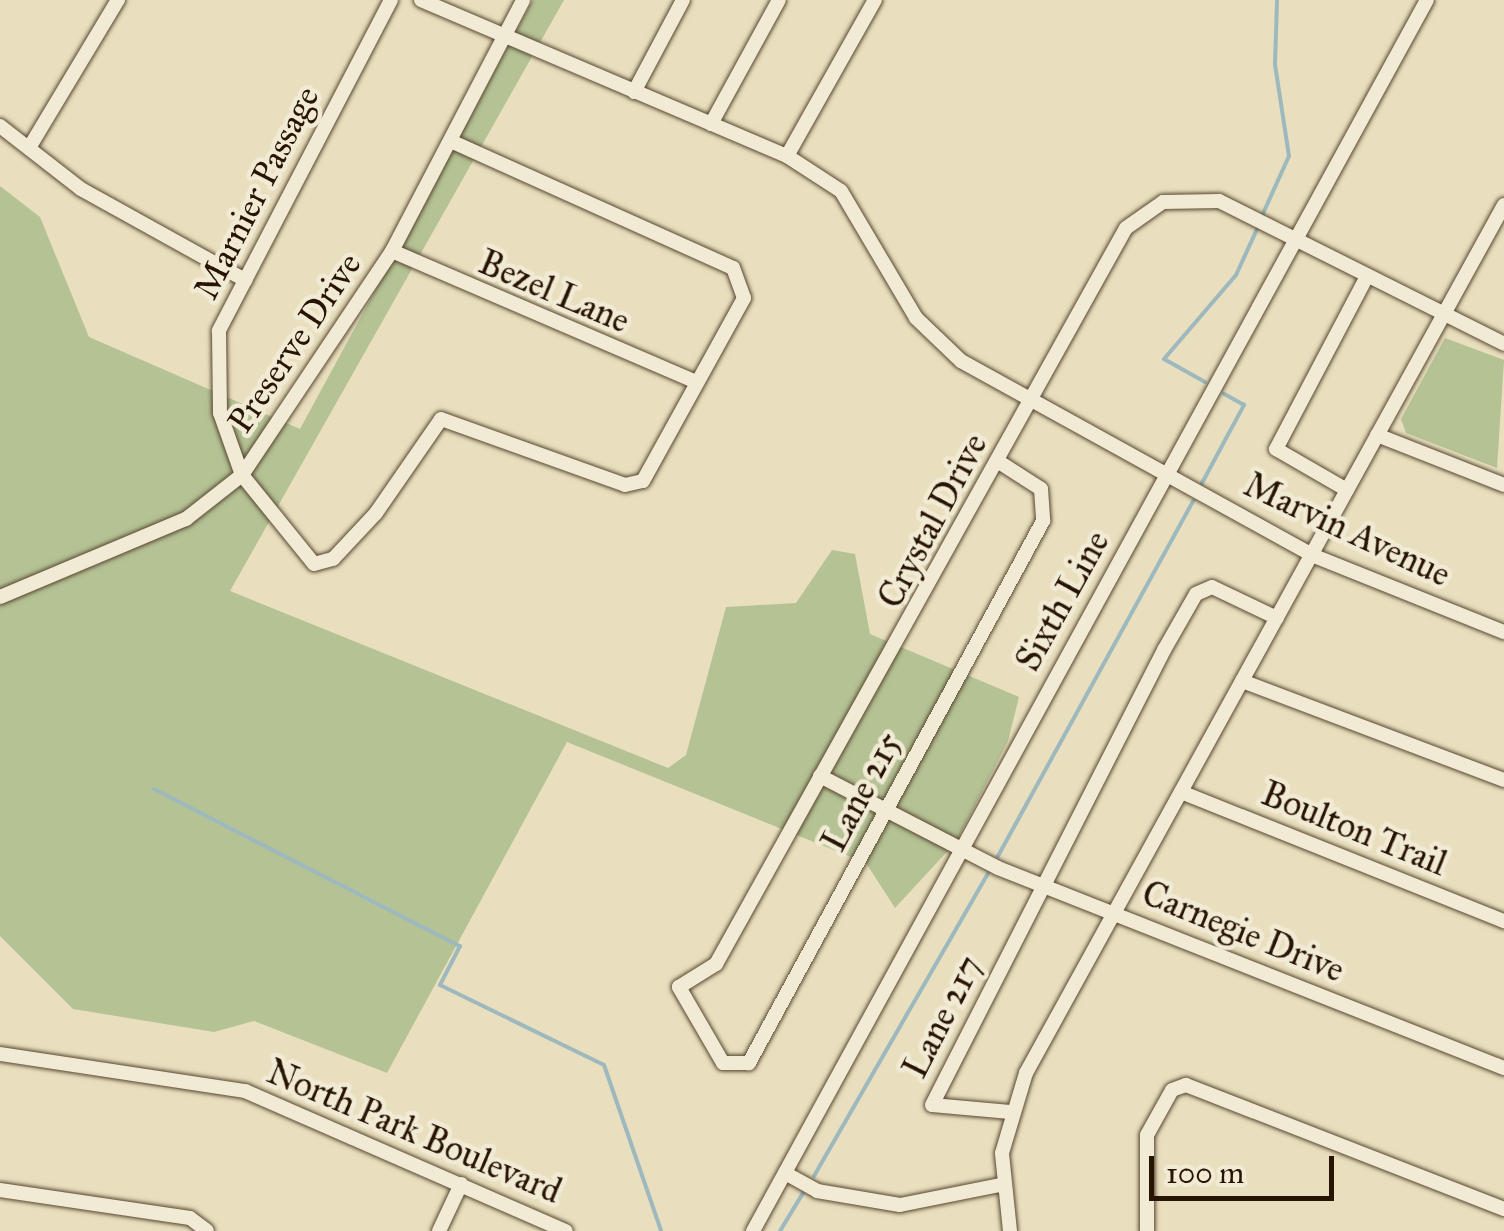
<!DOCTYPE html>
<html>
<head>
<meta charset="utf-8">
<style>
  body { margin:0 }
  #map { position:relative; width:1504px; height:1231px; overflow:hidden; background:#e9dfbe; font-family:"IM FELL Great Primer",serif }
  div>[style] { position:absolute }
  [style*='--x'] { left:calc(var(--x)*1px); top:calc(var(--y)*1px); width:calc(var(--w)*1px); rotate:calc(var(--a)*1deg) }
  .green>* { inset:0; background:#b4c294 }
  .stream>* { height:4px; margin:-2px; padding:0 2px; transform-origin:2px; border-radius:2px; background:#9db9bd }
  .roads { filter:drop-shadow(0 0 2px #584731) drop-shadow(0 0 2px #584731) }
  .minor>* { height:14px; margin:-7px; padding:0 7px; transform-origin:7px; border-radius:7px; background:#f1ead5 }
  span { translate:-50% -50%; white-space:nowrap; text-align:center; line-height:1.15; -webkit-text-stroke:9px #f1ead5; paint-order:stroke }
  .street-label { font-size:35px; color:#271402 }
  .scale { position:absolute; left:1149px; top:1156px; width:185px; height:45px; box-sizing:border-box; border:5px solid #271402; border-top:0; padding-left:12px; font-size:30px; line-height:35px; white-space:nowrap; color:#271402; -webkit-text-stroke:8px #f1ead5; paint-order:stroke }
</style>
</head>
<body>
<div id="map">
  <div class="green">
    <div style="clip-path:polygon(533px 0,564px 0,230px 591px,668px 768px,686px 755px,726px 607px,796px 603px,832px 550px,855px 554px,870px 634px,1019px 697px,1008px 741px,956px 842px,895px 908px,866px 863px,567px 742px,387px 1073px,254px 1021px,214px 1032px,73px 1009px,0 936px,0 186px,40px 217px,89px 337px,300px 429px)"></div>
    <div style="clip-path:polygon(1445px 338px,1504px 360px,1497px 468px,1406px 433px,1401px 419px)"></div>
  </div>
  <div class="stream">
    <div style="--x:1261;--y:218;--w:68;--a:-65.7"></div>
    <div style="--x:1289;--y:156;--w:92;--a:-98.7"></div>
    <div style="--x:1275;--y:65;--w:65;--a:-88.2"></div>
    <div style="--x:1205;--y:382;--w:47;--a:-150.7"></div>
    <div style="--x:1164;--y:359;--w:111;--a:-49.4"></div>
    <div style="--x:1236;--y:275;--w:53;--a:-65.4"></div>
    <div style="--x:1202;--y:483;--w:89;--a:-61.7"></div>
    <div style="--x:1244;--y:405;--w:23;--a:-151"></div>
    <div style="--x:154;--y:789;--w:344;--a:27.2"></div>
    <div style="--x:460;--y:946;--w:44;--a:117.1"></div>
    <div style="--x:440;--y:985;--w:182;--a:26"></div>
    <div style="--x:604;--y:1065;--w:176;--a:71"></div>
    <div style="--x:998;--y:856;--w:405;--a:-61.2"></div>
    <div style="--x:814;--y:1176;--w:349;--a:-60.1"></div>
    <div style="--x:780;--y:1231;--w:44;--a:-58.8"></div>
  </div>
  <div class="roads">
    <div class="minor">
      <div style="--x:391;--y:0;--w:373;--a:117.5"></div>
      <div style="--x:219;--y:331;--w:82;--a:89.3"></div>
      <div style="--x:220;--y:413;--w:66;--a:70.5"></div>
      <div style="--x:242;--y:475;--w:114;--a:51"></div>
      <div style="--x:314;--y:564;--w:20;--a:-15"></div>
      <div style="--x:333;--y:559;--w:63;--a:-46.9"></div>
      <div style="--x:376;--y:513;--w:114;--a:-55.3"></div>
      <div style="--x:441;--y:419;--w:195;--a:19.7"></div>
      <div style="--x:625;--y:485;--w:18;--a:-13"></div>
      <div style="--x:643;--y:481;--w:209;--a:-61.1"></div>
      <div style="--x:744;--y:298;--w:32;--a:-110"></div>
      <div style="--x:733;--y:268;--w:310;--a:-155.8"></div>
      <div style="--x:421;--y:0;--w:398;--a:23.1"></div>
      <div style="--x:787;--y:156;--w:64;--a:32.9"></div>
      <div style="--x:841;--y:191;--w:147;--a:59.4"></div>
      <div style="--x:916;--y:318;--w:62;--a:43.7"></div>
      <div style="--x:961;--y:361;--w:401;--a:28.9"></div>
      <div style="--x:1312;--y:555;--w:207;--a:21.9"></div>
      <div style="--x:634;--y:92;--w:104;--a:-62"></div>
      <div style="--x:711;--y:124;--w:141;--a:-61.3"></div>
      <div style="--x:0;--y:126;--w:103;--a:37.9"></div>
      <div style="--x:81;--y:189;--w:188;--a:29"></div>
      <div style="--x:29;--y:148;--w:173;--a:-59"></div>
      <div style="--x:787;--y:156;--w:179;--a:-60.6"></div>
      <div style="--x:392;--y:251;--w:331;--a:23.3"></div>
      <div style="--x:1377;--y:435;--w:136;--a:21.5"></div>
      <div style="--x:999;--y:462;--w:50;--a:32.7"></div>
      <div style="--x:1041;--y:489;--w:32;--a:86"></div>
      <div style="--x:1043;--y:521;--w:617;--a:118.48"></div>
      <div style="--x:749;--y:1063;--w:26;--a:180"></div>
      <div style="--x:723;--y:1063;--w:88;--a:-120.1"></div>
      <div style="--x:679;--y:987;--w:44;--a:-31.9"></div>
      <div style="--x:716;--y:964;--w:842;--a:-60.88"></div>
      <div style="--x:1126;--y:228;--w:45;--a:-35.1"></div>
      <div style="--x:1163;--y:202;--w:56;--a:-1"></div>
      <div style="--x:1219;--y:201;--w:319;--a:26.6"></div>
      <div style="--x:1347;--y:490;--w:82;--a:-150"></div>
      <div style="--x:1276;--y:449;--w:193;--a:-62.2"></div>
      <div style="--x:0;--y:597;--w:202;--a:-22.8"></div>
      <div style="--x:186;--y:519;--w:71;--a:-38.2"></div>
      <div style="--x:242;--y:475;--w:270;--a:-56.2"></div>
      <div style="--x:392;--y:251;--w:283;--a:-62.4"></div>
      <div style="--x:1242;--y:681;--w:280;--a:20.7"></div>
      <div style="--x:820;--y:776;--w:200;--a:27.3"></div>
      <div style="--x:998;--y:868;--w:544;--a:21.57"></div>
      <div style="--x:1181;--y:792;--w:348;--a:21.8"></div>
      <div style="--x:0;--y:1054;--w:248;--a:8.6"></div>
      <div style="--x:245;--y:1091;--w:350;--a:23.6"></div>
      <div style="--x:1010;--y:1112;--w:78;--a:-174.9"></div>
      <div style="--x:932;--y:1105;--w:511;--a:-62.98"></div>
      <div style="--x:1164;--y:650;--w:64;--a:-60.3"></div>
      <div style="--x:1196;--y:594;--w:17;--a:-24"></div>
      <div style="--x:1212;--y:587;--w:72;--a:25.5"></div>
      <div style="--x:785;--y:1173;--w:37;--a:29"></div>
      <div style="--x:817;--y:1191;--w:84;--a:9.6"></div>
      <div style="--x:900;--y:1205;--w:102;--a:-11.3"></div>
      <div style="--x:0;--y:1190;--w:192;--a:8.4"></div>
      <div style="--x:190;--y:1218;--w:21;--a:37"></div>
      <div style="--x:439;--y:1231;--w:52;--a:-64.9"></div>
      <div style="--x:753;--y:1231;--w:1403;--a:-61.3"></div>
      <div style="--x:1010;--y:1231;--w:78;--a:-95.9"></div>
      <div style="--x:1002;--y:1153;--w:84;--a:-73.3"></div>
      <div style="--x:1026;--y:1073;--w:991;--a:-61.16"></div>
      <div style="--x:1147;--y:1231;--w:96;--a:-90"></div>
      <div style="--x:1147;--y:1135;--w:51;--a:-60.9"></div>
      <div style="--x:1172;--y:1090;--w:15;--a:-20"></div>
      <div style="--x:1186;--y:1085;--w:341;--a:21.3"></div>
    </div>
  </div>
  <div class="street-label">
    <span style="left:257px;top:193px;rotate:-63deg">Marnier Passage</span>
    <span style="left:554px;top:292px;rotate:23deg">Bezel Lane</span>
    <span style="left:295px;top:343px;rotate:-56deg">Preserve Drive</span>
    <span style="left:933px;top:521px;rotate:-62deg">Crystal Drive</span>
    <span style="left:1347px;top:530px;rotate:25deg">Marvin Avenue</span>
    <span style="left:1063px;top:601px;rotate:-61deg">Sixth Line</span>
    <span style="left:862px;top:792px;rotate:-62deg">Lane 215</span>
    <span style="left:1354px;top:829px;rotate:22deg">Boulton Trail</span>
    <span style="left:1243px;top:932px;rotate:22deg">Carnegie Drive</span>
    <span style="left:943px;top:1017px;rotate:-63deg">Lane 217</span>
    <span style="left:414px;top:1132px;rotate:23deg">North Park Boulevard</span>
  </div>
  <div class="scale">100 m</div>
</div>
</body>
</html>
